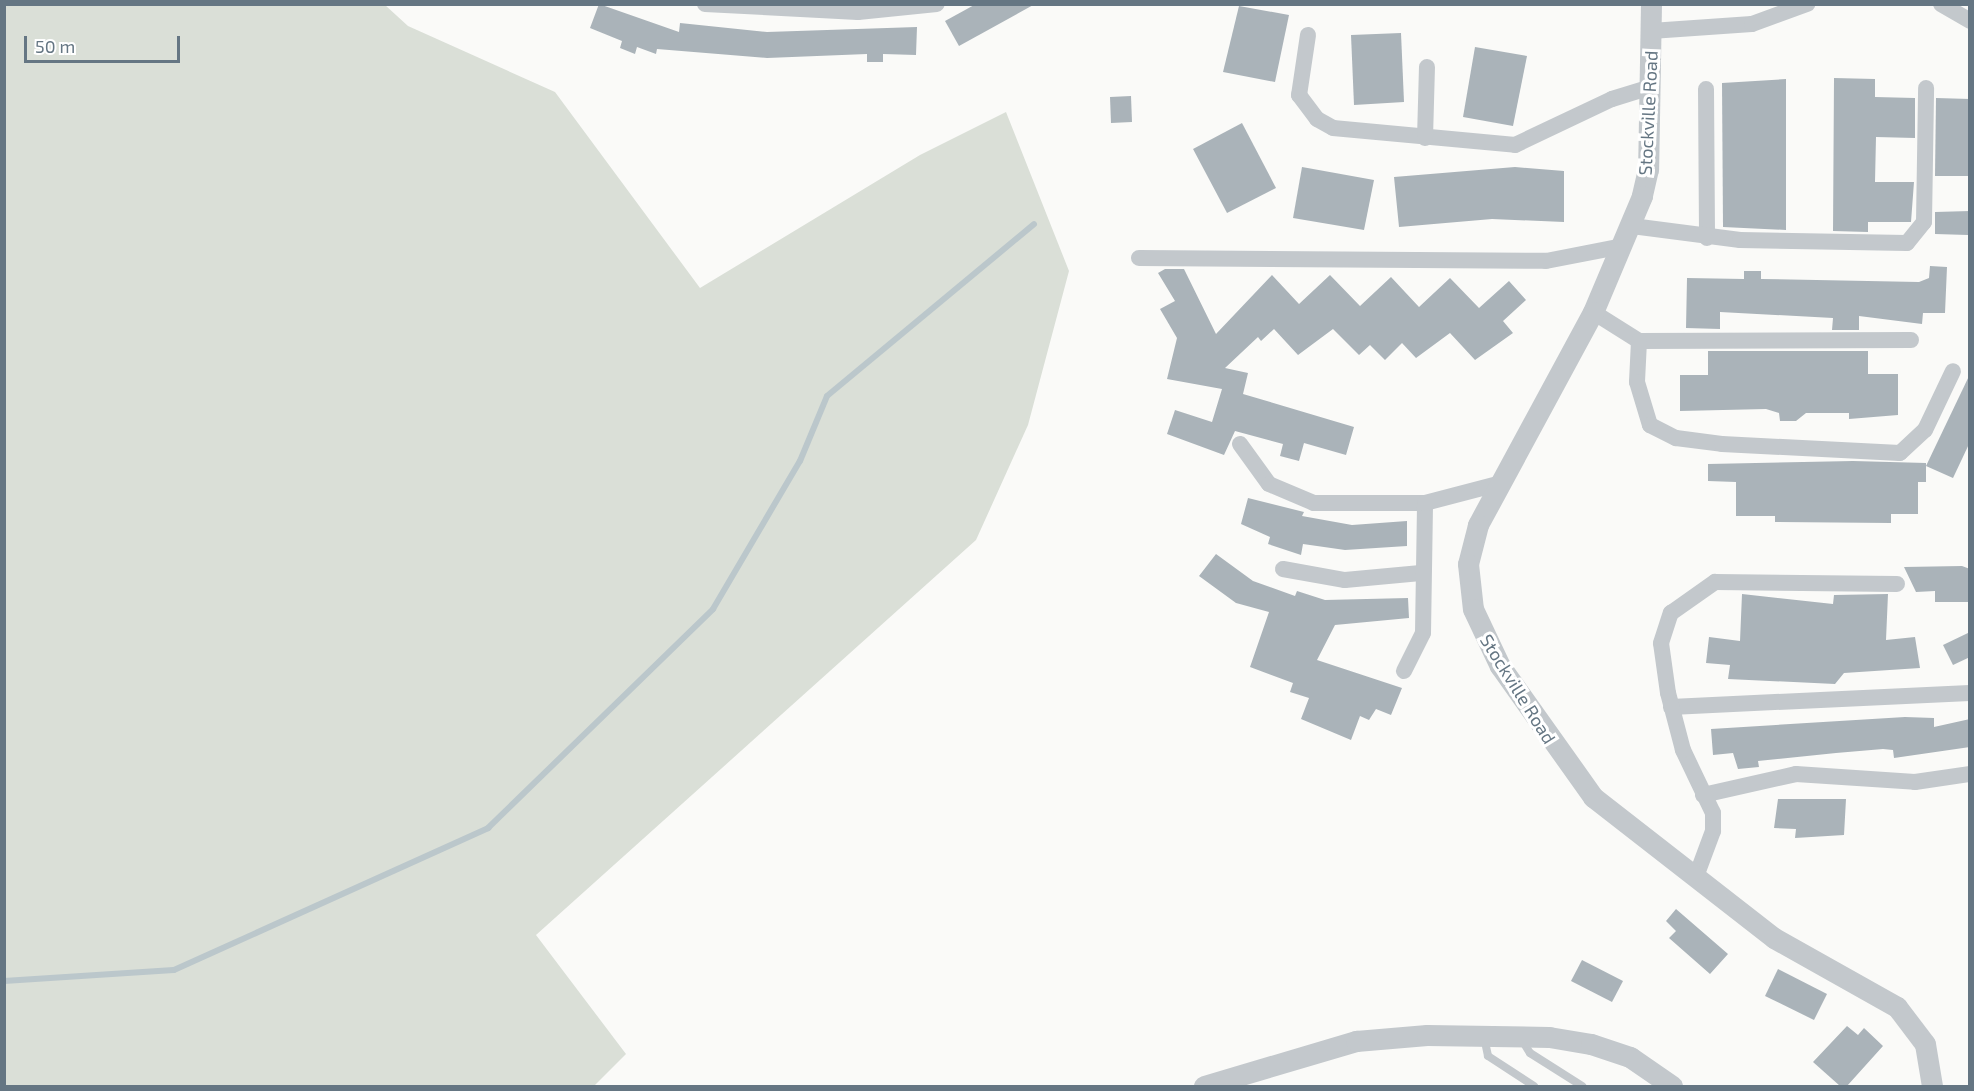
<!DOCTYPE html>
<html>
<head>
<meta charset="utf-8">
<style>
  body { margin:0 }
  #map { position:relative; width:1974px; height:1091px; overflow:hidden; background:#fafaf8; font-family:"Exo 2",sans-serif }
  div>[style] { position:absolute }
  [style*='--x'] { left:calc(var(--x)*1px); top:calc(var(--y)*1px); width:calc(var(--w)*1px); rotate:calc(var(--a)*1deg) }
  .green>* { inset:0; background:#dadfd7 }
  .stream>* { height:6px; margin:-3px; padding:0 3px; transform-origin:3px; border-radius:3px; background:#bbc7cb }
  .building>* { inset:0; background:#aab3b9 }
  .service>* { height:8px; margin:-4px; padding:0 4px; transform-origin:4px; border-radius:4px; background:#c3c8cc }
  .minor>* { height:16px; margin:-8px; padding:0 8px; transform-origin:8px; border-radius:8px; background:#c3c8cc }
  .tertiary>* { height:21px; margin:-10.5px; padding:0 10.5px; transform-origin:10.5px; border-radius:10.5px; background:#c3c8cc }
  span { translate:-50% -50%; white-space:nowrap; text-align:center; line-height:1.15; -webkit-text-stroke:6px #fff; paint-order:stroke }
  .street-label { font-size:18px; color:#657683 }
  .frame { position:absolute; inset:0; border:6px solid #657683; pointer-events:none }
  .scale { position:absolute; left:24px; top:36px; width:156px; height:27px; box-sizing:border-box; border:3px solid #657683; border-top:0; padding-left:8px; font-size:18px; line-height:21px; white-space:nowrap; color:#657683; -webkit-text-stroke:4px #fff; paint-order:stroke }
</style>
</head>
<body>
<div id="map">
  <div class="green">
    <div style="clip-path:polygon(5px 4px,385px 5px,408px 26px,555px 92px,700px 288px,920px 155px,1006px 112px,1069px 271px,1028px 425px,976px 540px,536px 935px,626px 1054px,594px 1086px,5px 1086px)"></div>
  </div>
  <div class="stream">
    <div style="--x:4;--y:981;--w:170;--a:-3.7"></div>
    <div style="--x:174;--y:970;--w:345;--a:-24.3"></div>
    <div style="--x:488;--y:828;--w:314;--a:-44.2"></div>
    <div style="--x:713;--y:609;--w:172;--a:-59.6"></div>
    <div style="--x:800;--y:461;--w:70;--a:-67.4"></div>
    <div style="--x:827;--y:396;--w:269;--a:-39.7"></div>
  </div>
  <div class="building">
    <div style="clip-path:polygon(599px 4px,679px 32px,680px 23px,767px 32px,917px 27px,916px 55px,883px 54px,883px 62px,867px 62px,867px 54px,767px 58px,657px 49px,656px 54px,637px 47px,635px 54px,620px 48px,622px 41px,590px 28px)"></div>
    <div style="clip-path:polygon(976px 4px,1035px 4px,959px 46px,945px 21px)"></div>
    <div style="clip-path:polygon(1239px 6px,1289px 15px,1275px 82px,1223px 72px)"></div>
    <div style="clip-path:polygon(1401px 33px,1404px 102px,1354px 105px,1351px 35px)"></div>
    <div style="clip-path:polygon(1475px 47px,1527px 56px,1513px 126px,1463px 117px)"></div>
    <div style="clip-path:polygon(1834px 78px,1875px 79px,1875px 97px,1915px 98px,1915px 138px,1876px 137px,1875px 182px,1914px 182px,1911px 222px,1868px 222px,1868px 232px,1833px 231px)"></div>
    <div style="clip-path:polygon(1786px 79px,1786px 230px,1723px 227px,1722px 83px)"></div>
    <div style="clip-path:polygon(1131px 96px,1132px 122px,1111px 123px,1110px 97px)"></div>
    <div style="clip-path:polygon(1936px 98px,1970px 99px,1970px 176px,1935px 176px)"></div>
    <div style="clip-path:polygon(1242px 123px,1276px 188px,1227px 213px,1193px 149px)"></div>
    <div style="clip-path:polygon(1302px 167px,1374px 180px,1364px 230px,1293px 218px)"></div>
    <div style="clip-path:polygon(1515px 167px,1564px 171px,1564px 222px,1492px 219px,1399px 227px,1394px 177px)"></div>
    <div style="clip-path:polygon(1970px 211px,1968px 235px,1935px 234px,1935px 212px)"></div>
    <div style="clip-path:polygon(1930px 266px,1947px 267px,1945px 313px,1923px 313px,1922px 324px,1859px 316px,1859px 330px,1832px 330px,1833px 318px,1720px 312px,1720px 329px,1686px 328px,1687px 278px,1744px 279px,1744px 271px,1761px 271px,1761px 279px,1919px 282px,1929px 278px)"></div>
    <div style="clip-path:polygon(1165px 269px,1184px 269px,1216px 334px,1272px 275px,1299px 304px,1330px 275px,1360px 306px,1391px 277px,1419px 307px,1450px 278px,1479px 308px,1509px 281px,1526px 300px,1503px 321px,1513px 333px,1475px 360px,1450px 333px,1416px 358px,1402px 343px,1385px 360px,1370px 345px,1359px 355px,1333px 329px,1298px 355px,1274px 329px,1261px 341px,1258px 337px,1225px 368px,1248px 373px,1243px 394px,1354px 427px,1346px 455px,1304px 443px,1299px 461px,1280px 456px,1283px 444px,1235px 431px,1224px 455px,1167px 434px,1175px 410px,1212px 422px,1222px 389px,1167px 379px,1177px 338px,1160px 309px,1175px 301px,1158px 273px)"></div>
    <div style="clip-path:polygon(1708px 351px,1868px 351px,1868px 374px,1898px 374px,1898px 415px,1849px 419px,1849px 413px,1806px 413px,1796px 421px,1780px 421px,1779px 413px,1766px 409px,1680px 411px,1680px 375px,1708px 375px)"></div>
    <div style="clip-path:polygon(1970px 374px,1970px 442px,1953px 478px,1926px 466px)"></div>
    <div style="clip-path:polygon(1853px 461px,1926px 463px,1926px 482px,1918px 482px,1918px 514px,1891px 514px,1891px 523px,1775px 522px,1775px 516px,1736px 516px,1736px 482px,1708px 481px,1708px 464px)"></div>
    <div style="clip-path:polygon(1248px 498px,1304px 512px,1302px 516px,1352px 525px,1407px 521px,1407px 546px,1345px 550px,1303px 544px,1301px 555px,1268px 544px,1270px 537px,1241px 524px)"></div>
    <div style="clip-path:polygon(1216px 554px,1253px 581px,1295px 596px,1297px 591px,1325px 600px,1408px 598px,1409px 618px,1335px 625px,1317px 660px,1402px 688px,1391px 715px,1376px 709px,1369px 720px,1360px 716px,1351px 740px,1301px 719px,1309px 698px,1290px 692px,1293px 683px,1250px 667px,1269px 612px,1236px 603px,1199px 576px)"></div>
    <div style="clip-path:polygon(1962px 566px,1970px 569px,1970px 602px,1935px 602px,1935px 591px,1916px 592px,1904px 567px)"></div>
    <div style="clip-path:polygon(1742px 594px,1833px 604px,1834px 595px,1888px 594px,1886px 640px,1915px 637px,1920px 668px,1844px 673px,1835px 684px,1728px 679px,1730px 665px,1706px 663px,1709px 637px,1740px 641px)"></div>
    <div style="clip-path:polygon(1970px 632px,1970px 657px,1953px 665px,1943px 645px)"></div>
    <div style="clip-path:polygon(1905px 717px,1934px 718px,1934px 727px,1970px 719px,1970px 747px,1894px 758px,1893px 750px,1883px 749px,1836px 753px,1758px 761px,1759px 767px,1738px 769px,1733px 753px,1713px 755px,1711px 729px)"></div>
    <div style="clip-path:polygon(1778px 799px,1846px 799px,1844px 835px,1795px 838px,1796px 829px,1774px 828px)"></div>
    <div style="clip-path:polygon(1676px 909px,1728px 954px,1710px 974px,1669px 938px,1676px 931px,1666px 921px)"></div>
    <div style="clip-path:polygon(1582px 960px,1623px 981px,1612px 1002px,1571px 981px)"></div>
    <div style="clip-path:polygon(1778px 969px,1827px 994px,1814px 1020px,1765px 996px)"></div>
    <div style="clip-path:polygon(1847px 1026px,1858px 1035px,1864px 1028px,1883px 1046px,1847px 1086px,1840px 1086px,1813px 1062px)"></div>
  </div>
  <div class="service">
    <div style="--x:1484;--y:1037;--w:19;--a:78"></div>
    <div style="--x:1488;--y:1056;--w:55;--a:33.1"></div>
    <div style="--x:1520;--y:1037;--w:19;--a:58"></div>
    <div style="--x:1530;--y:1053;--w:62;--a:32.4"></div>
  </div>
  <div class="minor">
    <div style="--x:705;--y:4;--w:153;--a:3"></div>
    <div style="--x:858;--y:12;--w:79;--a:-5.8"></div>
    <div style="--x:1941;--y:4;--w:34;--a:30"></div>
    <div style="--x:1651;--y:31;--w:101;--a:-4"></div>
    <div style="--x:1752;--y:24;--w:59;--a:-20"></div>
    <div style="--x:1308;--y:35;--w:61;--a:98.5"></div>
    <div style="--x:1299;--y:95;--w:30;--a:53"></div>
    <div style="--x:1317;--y:119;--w:18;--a:29"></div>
    <div style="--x:1333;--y:128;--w:183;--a:5.3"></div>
    <div style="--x:1515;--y:145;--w:107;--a:-25.4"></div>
    <div style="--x:1612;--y:99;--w:41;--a:-17.1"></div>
    <div style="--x:1706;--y:89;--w:149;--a:89.6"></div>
    <div style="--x:1425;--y:138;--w:71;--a:-88.4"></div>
    <div style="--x:1632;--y:226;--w:109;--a:7.4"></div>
    <div style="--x:1740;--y:240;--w:167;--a:1"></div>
    <div style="--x:1907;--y:243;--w:27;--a:-51"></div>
    <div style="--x:1924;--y:222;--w:134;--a:-89.1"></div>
    <div style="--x:1139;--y:258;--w:407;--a:0.4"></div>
    <div style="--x:1546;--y:261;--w:78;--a:-11"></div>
    <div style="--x:1593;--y:312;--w:54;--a:32.2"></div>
    <div style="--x:1639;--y:341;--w:272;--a:-0.2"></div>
    <div style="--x:1639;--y:341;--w:41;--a:92.8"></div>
    <div style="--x:1637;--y:382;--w:45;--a:73.2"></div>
    <div style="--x:1650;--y:425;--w:29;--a:27"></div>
    <div style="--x:1676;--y:438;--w:46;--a:7.4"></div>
    <div style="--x:1722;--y:444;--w:178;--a:2.9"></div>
    <div style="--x:1900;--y:453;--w:34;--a:-43"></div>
    <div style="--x:1925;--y:430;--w:65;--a:-64.6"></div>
    <div style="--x:1240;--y:444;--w:49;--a:54.1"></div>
    <div style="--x:1269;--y:484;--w:49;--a:22.9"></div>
    <div style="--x:1314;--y:503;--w:111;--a:0"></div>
    <div style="--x:1283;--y:569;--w:63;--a:10.1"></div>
    <div style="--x:1345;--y:580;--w:76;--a:-5.3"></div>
    <div style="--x:1404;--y:671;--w:42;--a:-63.4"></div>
    <div style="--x:1423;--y:633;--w:130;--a:-89.1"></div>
    <div style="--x:1425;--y:503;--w:79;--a:-14.7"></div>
    <div style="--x:1671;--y:707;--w:299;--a:-2.7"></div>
    <div style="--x:1703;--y:795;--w:95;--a:-12.7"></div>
    <div style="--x:1796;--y:774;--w:119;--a:3.8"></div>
    <div style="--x:1915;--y:782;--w:56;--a:-8.3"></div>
    <div style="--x:1697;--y:874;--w:46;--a:-69.6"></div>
    <div style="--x:1713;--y:831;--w:18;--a:-90"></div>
    <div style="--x:1713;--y:813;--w:70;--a:-115.5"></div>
    <div style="--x:1683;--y:750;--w:59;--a:-104.7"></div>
    <div style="--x:1668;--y:693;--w:50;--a:-98"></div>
    <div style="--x:1661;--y:643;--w:32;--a:-72"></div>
    <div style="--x:1671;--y:613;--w:54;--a:-35.2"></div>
    <div style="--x:1715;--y:582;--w:182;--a:0.6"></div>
  </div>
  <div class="tertiary">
    <div style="--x:1651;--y:4;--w:165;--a:91"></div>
    <div style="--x:1648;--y:169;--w:28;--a:103"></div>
    <div style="--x:1642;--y:196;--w:126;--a:112.9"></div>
    <div style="--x:1593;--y:312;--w:242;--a:118.4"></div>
    <div style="--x:1478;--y:525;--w:40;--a:104.4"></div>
    <div style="--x:1468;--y:564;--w:45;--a:83.7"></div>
    <div style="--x:1473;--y:609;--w:63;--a:64.7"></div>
    <div style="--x:1500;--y:666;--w:161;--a:54.6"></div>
    <div style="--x:1593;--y:797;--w:229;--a:37.9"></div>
    <div style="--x:1774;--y:938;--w:141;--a:29.3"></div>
    <div style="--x:1897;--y:1007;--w:46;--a:52.9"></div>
    <div style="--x:1925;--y:1044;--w:43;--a:80.5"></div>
    <div style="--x:1204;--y:1086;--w:159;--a:-16.5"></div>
    <div style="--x:1356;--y:1041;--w:71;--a:-4.8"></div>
    <div style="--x:1427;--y:1035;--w:122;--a:0.9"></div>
    <div style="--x:1549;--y:1037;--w:43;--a:9.5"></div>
    <div style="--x:1591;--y:1044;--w:41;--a:18.4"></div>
    <div style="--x:1630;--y:1057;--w:51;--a:34.6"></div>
  </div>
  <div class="street-label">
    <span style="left:1648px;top:113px;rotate:-87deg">Stockville Road</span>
    <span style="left:1518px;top:689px;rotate:58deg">Stockville Road</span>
  </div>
  <div class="frame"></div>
  <div class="scale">50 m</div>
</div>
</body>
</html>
